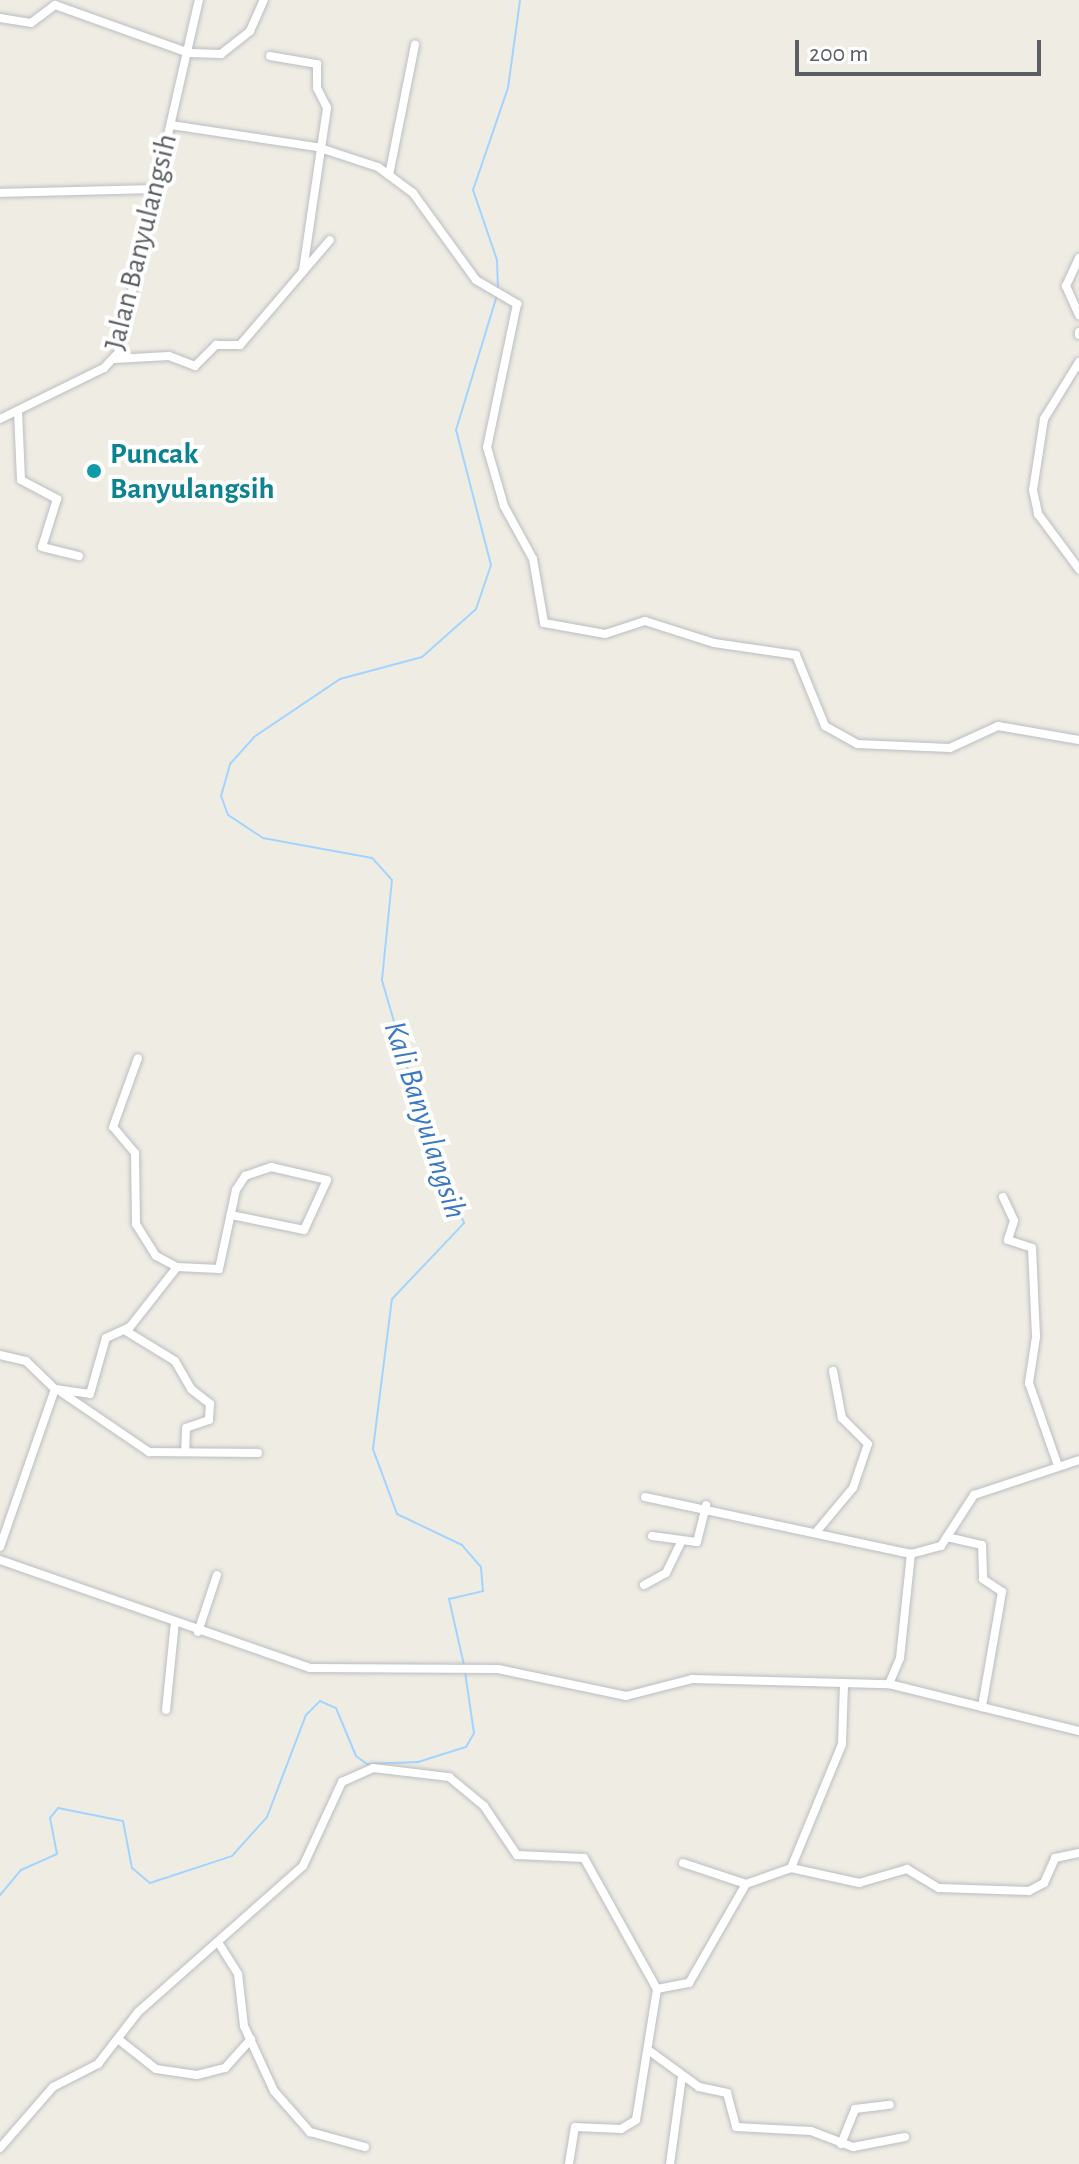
<!DOCTYPE html>
<html>
<head>
<meta charset="utf-8">
<style>
  body { margin:0 }
  #map { position:relative; width:1079px; height:2164px; overflow:hidden; background:#efede3; font-family:"Alegreya Sans",sans-serif }
  div>[style] { position:absolute }
  [style*='--x'] { left:calc(var(--x)*1px); top:calc(var(--y)*1px); width:calc(var(--w)*1px); rotate:calc(var(--a)*1deg) }
  .stream>* { height:2px; margin:-1px; padding:0 1px; transform-origin:1px; border-radius:1px; background:#a3d4ff }
  .roads { filter:drop-shadow(0 0 2px #bbbdc3) drop-shadow(0 0 2px #bbbdc3) }
  .minor>* { height:8px; margin:-4px; padding:0 4px; transform-origin:4px; border-radius:4px; background:#fff }
  .dots>* { width:22px; height:22px; translate:-50% -50%; box-sizing:border-box; border:4px solid #fff; border-radius:50% }
  span { translate:-50% -50%; white-space:nowrap; text-align:center; line-height:1.15; -webkit-text-stroke:8px #fff; paint-order:stroke }
  .street-label { font-size:30px; color:#5b5f65 }
  .culture-label { font-size:30px; color:#0d838f; font-weight:700 }
  .left { translate:0 -50%; text-align:left }
  .water-label { font-size:32px; color:#3a78c4; font-style:italic }
  .scale { position:absolute; left:795px; top:40px; width:246px; height:36px; box-sizing:border-box; border:4px solid #5b5f65; border-top:0; padding-left:10px; font-size:24px; line-height:28px; white-space:nowrap; color:#5b5f65; -webkit-text-stroke:6px #fff; paint-order:stroke }
</style>
</head>
<body>
<div id="map">
  <div class="stream">
    <div style="--x:498;--y:289;--w:29;--a:-92"></div>
    <div style="--x:497;--y:260;--w:74;--a:-108.9"></div>
    <div style="--x:473;--y:190;--w:108;--a:-71.1"></div>
    <div style="--x:508;--y:88;--w:89;--a:-82.2"></div>
    <div style="--x:464;--y:1665;--w:68;--a:-102.8"></div>
    <div style="--x:449;--y:1599;--w:35;--a:-13"></div>
    <div style="--x:483;--y:1591;--w:24;--a:-95"></div>
    <div style="--x:481;--y:1567;--w:29;--a:-131"></div>
    <div style="--x:462;--y:1545;--w:72;--a:-154.5"></div>
    <div style="--x:397;--y:1514;--w:69;--a:-110.3"></div>
    <div style="--x:373;--y:1449;--w:151;--a:-82.8"></div>
    <div style="--x:392;--y:1299;--w:105;--a:-46.5"></div>
    <div style="--x:464;--y:1223;--w:113;--a:-111.8"></div>
    <div style="--x:422;--y:1118;--w:144;--a:-106.2"></div>
    <div style="--x:382;--y:980;--w:100;--a:-84.3"></div>
    <div style="--x:392;--y:880;--w:30;--a:-132"></div>
    <div style="--x:372;--y:858;--w:111;--a:-169.6"></div>
    <div style="--x:263;--y:838;--w:42;--a:-146.7"></div>
    <div style="--x:228;--y:815;--w:20;--a:-110"></div>
    <div style="--x:221;--y:796;--w:33;--a:-74"></div>
    <div style="--x:230;--y:764;--w:36;--a:-48"></div>
    <div style="--x:254;--y:737;--w:104;--a:-34"></div>
    <div style="--x:340;--y:679;--w:85;--a:-15"></div>
    <div style="--x:422;--y:657;--w:72;--a:-41.6"></div>
    <div style="--x:476;--y:609;--w:46;--a:-71.2"></div>
    <div style="--x:491;--y:565;--w:139;--a:-104.5"></div>
    <div style="--x:456;--y:430;--w:141;--a:-73.1"></div>
    <div style="--x:0;--y:1895;--w:33;--a:-50"></div>
    <div style="--x:21;--y:1870;--w:39;--a:-24"></div>
    <div style="--x:57;--y:1854;--w:37;--a:-101"></div>
    <div style="--x:50;--y:1818;--w:13;--a:-51"></div>
    <div style="--x:58;--y:1808;--w:66;--a:11.3"></div>
    <div style="--x:123;--y:1821;--w:48;--a:79.2"></div>
    <div style="--x:132;--y:1868;--w:23;--a:40"></div>
    <div style="--x:150;--y:1883;--w:86;--a:-18.2"></div>
    <div style="--x:232;--y:1856;--w:52;--a:-48.1"></div>
    <div style="--x:267;--y:1817;--w:109;--a:-69.1"></div>
    <div style="--x:306;--y:1715;--w:20;--a:-45"></div>
    <div style="--x:320;--y:1701;--w:17;--a:24"></div>
    <div style="--x:336;--y:1708;--w:52;--a:67.4"></div>
    <div style="--x:356;--y:1756;--w:14;--a:36"></div>
    <div style="--x:367;--y:1764;--w:51;--a:-2.2"></div>
    <div style="--x:418;--y:1762;--w:50;--a:-17.4"></div>
    <div style="--x:466;--y:1747;--w:16;--a:-60"></div>
    <div style="--x:474;--y:1733;--w:62;--a:-98.4"></div>
  </div>
  <div class="roads">
    <div class="minor">
      <div style="--x:0;--y:18;--w:31;--a:9"></div>
      <div style="--x:31;--y:23;--w:30;--a:-37"></div>
      <div style="--x:55;--y:5;--w:142;--a:19.7"></div>
      <div style="--x:189;--y:53;--w:32;--a:2"></div>
      <div style="--x:221;--y:54;--w:37;--a:-38"></div>
      <div style="--x:250;--y:31;--w:34;--a:-66"></div>
      <div style="--x:270;--y:56;--w:48;--a:9.7"></div>
      <div style="--x:317;--y:64;--w:24;--a:90"></div>
      <div style="--x:317;--y:88;--w:22;--a:63"></div>
      <div style="--x:327;--y:108;--w:164;--a:98.4"></div>
      <div style="--x:171;--y:125;--w:148;--a:8.6"></div>
      <div style="--x:317;--y:147;--w:64;--a:18.2"></div>
      <div style="--x:378;--y:167;--w:44;--a:36.6"></div>
      <div style="--x:413;--y:193;--w:107;--a:54.1"></div>
      <div style="--x:476;--y:280;--w:48;--a:30.3"></div>
      <div style="--x:517;--y:304;--w:146;--a:101.8"></div>
      <div style="--x:487;--y:447;--w:61;--a:73.9"></div>
      <div style="--x:504;--y:506;--w:60;--a:61.3"></div>
      <div style="--x:533;--y:559;--w:65;--a:80.2"></div>
      <div style="--x:544;--y:623;--w:62;--a:10.2"></div>
      <div style="--x:605;--y:634;--w:42;--a:-18"></div>
      <div style="--x:645;--y:621;--w:72;--a:17.7"></div>
      <div style="--x:714;--y:643;--w:83;--a:8.3"></div>
      <div style="--x:796;--y:655;--w:77;--a:67.8"></div>
      <div style="--x:825;--y:726;--w:37;--a:29"></div>
      <div style="--x:857;--y:744;--w:93;--a:2.5"></div>
      <div style="--x:950;--y:748;--w:53;--a:-24.6"></div>
      <div style="--x:998;--y:726;--w:82;--a:9.8"></div>
      <div style="--x:389;--y:175;--w:133;--a:-78.7"></div>
      <div style="--x:0;--y:193;--w:151;--a:-1.5"></div>
      <div style="--x:1079;--y:258;--w:31;--a:115"></div>
      <div style="--x:1066;--y:286;--w:32;--a:66"></div>
      <div style="--x:1079;--y:332;--w:3;--a:90"></div>
      <div style="--x:114;--y:359;--w:55;--a:-3.1"></div>
      <div style="--x:169;--y:356;--w:28;--a:21"></div>
      <div style="--x:195;--y:366;--w:30;--a:-45"></div>
      <div style="--x:216;--y:345;--w:24;--a:0"></div>
      <div style="--x:240;--y:345;--w:138;--a:-49.4"></div>
      <div style="--x:1079;--y:362;--w:67;--a:121.6"></div>
      <div style="--x:1044;--y:419;--w:72;--a:98.8"></div>
      <div style="--x:1033;--y:490;--w:25;--a:78"></div>
      <div style="--x:1038;--y:514;--w:69;--a:53.3"></div>
      <div style="--x:18;--y:411;--w:69;--a:87.5"></div>
      <div style="--x:21;--y:480;--w:41;--a:27.8"></div>
      <div style="--x:57;--y:499;--w:50;--a:107.4"></div>
      <div style="--x:42;--y:547;--w:38;--a:14"></div>
      <div style="--x:0;--y:419;--w:116;--a:-26.1"></div>
      <div style="--x:104;--y:368;--w:21;--a:-47"></div>
      <div style="--x:118;--y:353;--w:362;--a:-77.1"></div>
      <div style="--x:1003;--y:1197;--w:26;--a:65"></div>
      <div style="--x:1014;--y:1221;--w:20;--a:108"></div>
      <div style="--x:1008;--y:1240;--w:25;--a:18"></div>
      <div style="--x:1032;--y:1248;--w:89;--a:87.4"></div>
      <div style="--x:1036;--y:1337;--w:47;--a:98.7"></div>
      <div style="--x:1029;--y:1383;--w:85;--a:70.7"></div>
      <div style="--x:177;--y:1267;--w:42;--a:2.7"></div>
      <div style="--x:219;--y:1269;--w:81;--a:-77.9"></div>
      <div style="--x:236;--y:1190;--w:17;--a:-57"></div>
      <div style="--x:245;--y:1176;--w:28;--a:-19"></div>
      <div style="--x:271;--y:1167;--w:57;--a:13.1"></div>
      <div style="--x:327;--y:1180;--w:55;--a:114.7"></div>
      <div style="--x:304;--y:1230;--w:75;--a:-168.4"></div>
      <div style="--x:126;--y:1331;--w:57;--a:31.5"></div>
      <div style="--x:175;--y:1361;--w:32;--a:60"></div>
      <div style="--x:191;--y:1389;--w:24;--a:38"></div>
      <div style="--x:210;--y:1404;--w:16;--a:94"></div>
      <div style="--x:209;--y:1420;--w:24;--a:161"></div>
      <div style="--x:186;--y:1428;--w:23;--a:92"></div>
      <div style="--x:0;--y:1355;--w:27;--a:13"></div>
      <div style="--x:26;--y:1361;--w:40;--a:44"></div>
      <div style="--x:61;--y:1392;--w:107;--a:34.3"></div>
      <div style="--x:149;--y:1452;--w:109;--a:0.5"></div>
      <div style="--x:645;--y:1497;--w:272;--a:12.1"></div>
      <div style="--x:817;--y:1531;--w:56;--a:-50.1"></div>
      <div style="--x:853;--y:1488;--w:46;--a:-71.2"></div>
      <div style="--x:868;--y:1444;--w:37;--a:-135"></div>
      <div style="--x:842;--y:1418;--w:48;--a:-100.8"></div>
      <div style="--x:652;--y:1536;--w:45;--a:7.6"></div>
      <div style="--x:697;--y:1542;--w:38;--a:-76"></div>
      <div style="--x:947;--y:1537;--w:36;--a:13"></div>
      <div style="--x:982;--y:1545;--w:34;--a:88"></div>
      <div style="--x:983;--y:1579;--w:23;--a:34"></div>
      <div style="--x:1002;--y:1592;--w:117;--a:99.9"></div>
      <div style="--x:0;--y:1547;--w:167;--a:-70.8"></div>
      <div style="--x:55;--y:1389;--w:35;--a:8"></div>
      <div style="--x:90;--y:1394;--w:58;--a:-74.1"></div>
      <div style="--x:106;--y:1338;--w:26;--a:-25"></div>
      <div style="--x:130;--y:1327;--w:76;--a:-51.9"></div>
      <div style="--x:177;--y:1267;--w:24;--a:-152"></div>
      <div style="--x:156;--y:1256;--w:38;--a:-122"></div>
      <div style="--x:136;--y:1224;--w:71;--a:-90.8"></div>
      <div style="--x:135;--y:1153;--w:34;--a:-130"></div>
      <div style="--x:113;--y:1127;--w:73;--a:-70.1"></div>
      <div style="--x:0;--y:1560;--w:328;--a:19.2"></div>
      <div style="--x:310;--y:1668;--w:188;--a:0.3"></div>
      <div style="--x:498;--y:1669;--w:131;--a:11.9"></div>
      <div style="--x:626;--y:1696;--w:68;--a:-14.4"></div>
      <div style="--x:692;--y:1679;--w:197;--a:1.5"></div>
      <div style="--x:889;--y:1684;--w:196;--a:13.9"></div>
      <div style="--x:644;--y:1585;--w:25;--a:-29"></div>
      <div style="--x:666;--y:1573;--w:32;--a:-64"></div>
      <div style="--x:198;--y:1632;--w:60;--a:-71.6"></div>
      <div style="--x:889;--y:1684;--w:28;--a:-67"></div>
      <div style="--x:900;--y:1658;--w:105;--a:-84"></div>
      <div style="--x:911;--y:1554;--w:31;--a:-15"></div>
      <div style="--x:941;--y:1546;--w:61;--a:-57.1"></div>
      <div style="--x:974;--y:1495;--w:111;--a:-18.4"></div>
      <div style="--x:166;--y:1710;--w:89;--a:-84.2"></div>
      <div style="--x:683;--y:1863;--w:66;--a:18.4"></div>
      <div style="--x:791;--y:1868;--w:70;--a:12.4"></div>
      <div style="--x:859;--y:1883;--w:50;--a:-16.3"></div>
      <div style="--x:907;--y:1869;--w:37;--a:31"></div>
      <div style="--x:939;--y:1888;--w:90;--a:1.9"></div>
      <div style="--x:1029;--y:1891;--w:17;--a:-28"></div>
      <div style="--x:1044;--y:1883;--w:27;--a:-66"></div>
      <div style="--x:1055;--y:1858;--w:25;--a:-12"></div>
      <div style="--x:218;--y:1942;--w:38;--a:58"></div>
      <div style="--x:238;--y:1974;--w:52;--a:83.4"></div>
      <div style="--x:244;--y:2026;--w:72;--a:65.2"></div>
      <div style="--x:274;--y:2091;--w:55;--a:48.7"></div>
      <div style="--x:310;--y:2132;--w:57;--a:15.3"></div>
      <div style="--x:118;--y:2039;--w:48;--a:38.3"></div>
      <div style="--x:156;--y:2069;--w:41;--a:8.3"></div>
      <div style="--x:197;--y:2075;--w:29;--a:-14"></div>
      <div style="--x:225;--y:2068;--w:39;--a:-48"></div>
      <div style="--x:651;--y:2052;--w:59;--a:36.1"></div>
      <div style="--x:699;--y:2087;--w:29;--a:12"></div>
      <div style="--x:727;--y:2093;--w:35;--a:75"></div>
      <div style="--x:736;--y:2127;--w:75;--a:3.1"></div>
      <div style="--x:811;--y:2131;--w:45;--a:20.9"></div>
      <div style="--x:853;--y:2147;--w:53;--a:-10.9"></div>
      <div style="--x:841;--y:2144;--w:38;--a:-68"></div>
      <div style="--x:855;--y:2109;--w:35;--a:-7"></div>
      <div style="--x:0;--y:2148;--w:81;--a:-49"></div>
      <div style="--x:53;--y:2087;--w:51;--a:-27.1"></div>
      <div style="--x:98;--y:2064;--w:66;--a:-52.4"></div>
      <div style="--x:138;--y:2012;--w:220;--a:-41.5"></div>
      <div style="--x:303;--y:1866;--w:93;--a:-65.1"></div>
      <div style="--x:342;--y:1782;--w:34;--a:-24"></div>
      <div style="--x:373;--y:1768;--w:77;--a:6.8"></div>
      <div style="--x:449;--y:1777;--w:45;--a:39.6"></div>
      <div style="--x:484;--y:1806;--w:59;--a:56"></div>
      <div style="--x:517;--y:1855;--w:67;--a:2.6"></div>
      <div style="--x:584;--y:1858;--w:150;--a:60.9"></div>
      <div style="--x:569;--y:2164;--w:37;--a:-81"></div>
      <div style="--x:575;--y:2127;--w:46;--a:2.5"></div>
      <div style="--x:621;--y:2129;--w:17;--a:-31"></div>
      <div style="--x:636;--y:2120;--w:133;--a:-80.9"></div>
      <div style="--x:657;--y:1989;--w:33;--a:-11"></div>
      <div style="--x:689;--y:1983;--w:114;--a:-60.1"></div>
      <div style="--x:746;--y:1884;--w:48;--a:-19.6"></div>
      <div style="--x:791;--y:1868;--w:134;--a:-67.6"></div>
      <div style="--x:842;--y:1744;--w:60;--a:-88.1"></div>
      <div style="--x:670;--y:2164;--w:89;--a:-82.2"></div>
    </div>
  </div>
  <div class="dots">
    <div style="left:94px;top:471px;background:#0f9aa8"></div>
  </div>
  <div class="street-label">
    <span style="left:141px;top:242px;rotate:-76deg">Jalan Banyulangsih</span>
  </div>
  <div class="culture-label">
    <span class="left" style="left:110px;top:471px">Puncak<br>Banyulangsih</span>
  </div>
  <div class="water-label">
    <span style="left:425px;top:1120px;rotate:72deg">Kali Banyulangsih</span>
  </div>
  <div class="scale">200 m</div>
</div>
</body>
</html>
